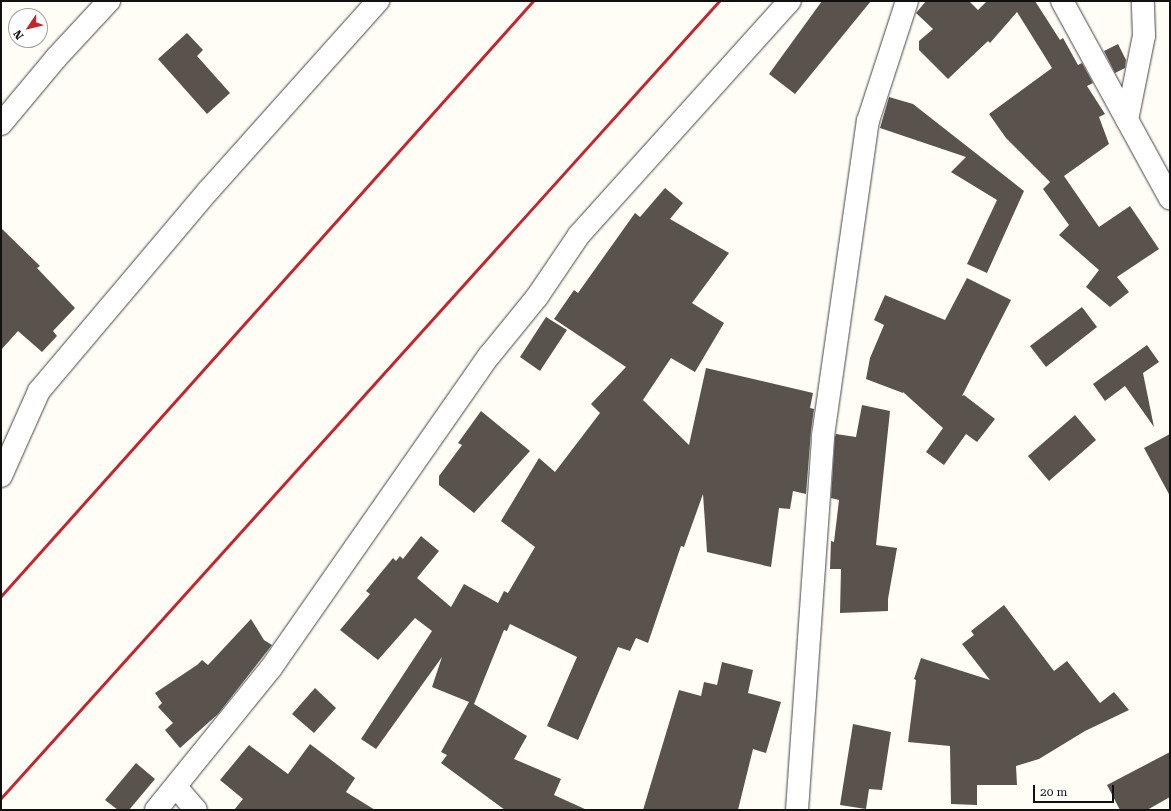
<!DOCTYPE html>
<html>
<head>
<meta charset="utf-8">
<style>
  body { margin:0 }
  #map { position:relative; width:1171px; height:811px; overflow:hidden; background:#fffdf5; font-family:"Roboto Serif",serif }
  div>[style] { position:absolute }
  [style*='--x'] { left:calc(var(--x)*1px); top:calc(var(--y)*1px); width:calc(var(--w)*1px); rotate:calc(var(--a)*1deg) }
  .building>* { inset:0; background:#5a524d }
  .roads { filter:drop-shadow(0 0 1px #444) drop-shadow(0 0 1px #444) }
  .minor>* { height:22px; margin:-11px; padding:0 11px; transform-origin:11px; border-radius:11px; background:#fff }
  .rail>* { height:3px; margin:-1.5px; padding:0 1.5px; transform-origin:1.5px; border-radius:1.5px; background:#c4262e }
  span { translate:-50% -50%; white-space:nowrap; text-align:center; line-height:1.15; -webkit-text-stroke:4px #fff; paint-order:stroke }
  .frame { position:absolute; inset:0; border:2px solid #111; pointer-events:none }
  .north { position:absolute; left:8px; top:8px; width:40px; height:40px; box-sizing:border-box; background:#fff; border:1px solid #a0a0a0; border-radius:50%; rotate:235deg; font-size:11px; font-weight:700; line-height:16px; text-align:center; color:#111 }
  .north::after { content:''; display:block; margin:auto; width:14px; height:18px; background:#c4262e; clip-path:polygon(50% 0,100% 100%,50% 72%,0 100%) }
  .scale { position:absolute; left:1033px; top:785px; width:81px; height:18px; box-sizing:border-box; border:2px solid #111; border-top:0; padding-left:5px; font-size:12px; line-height:14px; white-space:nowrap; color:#111; -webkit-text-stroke:3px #fff; paint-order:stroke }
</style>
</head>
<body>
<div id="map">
  <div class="building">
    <div style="clip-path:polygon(822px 1px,871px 1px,795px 94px,769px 74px)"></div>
    <div style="clip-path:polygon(926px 1px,969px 1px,978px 10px,987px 1px,1035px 1px,1060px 40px,1063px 38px,1078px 65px,1082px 63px,1093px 83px,1087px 86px,1105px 114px,1099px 117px,1109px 144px,1064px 176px,1099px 227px,1130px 206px,1159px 249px,1117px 277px,1129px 292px,1110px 307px,1086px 287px,1099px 270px,1059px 235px,1069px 225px,1043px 189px,1050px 182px,1006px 138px,989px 114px,1052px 68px,1017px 12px,990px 43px,988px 41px,948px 79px,919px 50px,919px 41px,933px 29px,916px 13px)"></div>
    <div style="clip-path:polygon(187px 33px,203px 50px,197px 56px,230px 93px,207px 114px,158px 59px)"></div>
    <div style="clip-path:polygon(1118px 44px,1126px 60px,1125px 68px,1115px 73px,1104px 51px)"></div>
    <div style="clip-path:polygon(889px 97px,913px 104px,1024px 191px,987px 273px,967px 264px,997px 200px,951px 172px,966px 157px,880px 128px)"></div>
    <div style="clip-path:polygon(665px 188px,683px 203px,670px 219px,729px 253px,692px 303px,724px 323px,695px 372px,671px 358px,643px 400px,689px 445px,706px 368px,813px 393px,810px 408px,814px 409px,811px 431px,806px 494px,793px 491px,790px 509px,779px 508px,771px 567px,707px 552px,703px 494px,684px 547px,681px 546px,648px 643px,636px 638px,630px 651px,618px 647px,578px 740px,547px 726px,577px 657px,510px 624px,507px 631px,504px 630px,474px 704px,527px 736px,514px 759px,561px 779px,554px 795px,587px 810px,505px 810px,441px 763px,447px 755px,441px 752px,469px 702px,432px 687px,442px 657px,376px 749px,361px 739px,432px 631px,415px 618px,378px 660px,340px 630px,370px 594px,366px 591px,393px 558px,396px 561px,400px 556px,403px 559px,421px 536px,439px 551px,417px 578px,451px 607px,464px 584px,498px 603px,504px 591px,508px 593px,535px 547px,501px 521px,539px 458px,555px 472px,600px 413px,591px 404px,626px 367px,554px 319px,574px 290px,578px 293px,635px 213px,640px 217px)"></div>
    <div style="clip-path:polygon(1px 228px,40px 266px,37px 268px,75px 308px,53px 331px,57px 336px,42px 352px,18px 331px,1px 350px)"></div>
    <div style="clip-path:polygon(967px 278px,1011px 300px,962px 396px,964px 395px,995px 419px,977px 442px,966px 434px,944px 465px,926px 452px,943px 428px,903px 392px,903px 393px,866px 379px,870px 358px,884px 325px,874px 320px,885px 295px,945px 320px)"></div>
    <div style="clip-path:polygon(1082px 307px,1097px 327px,1046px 367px,1030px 346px)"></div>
    <div style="clip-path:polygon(546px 317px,567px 330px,540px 371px,520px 357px)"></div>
    <div style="clip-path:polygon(1147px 345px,1159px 362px,1143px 373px,1154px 427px,1125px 386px,1105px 401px,1093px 384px)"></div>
    <div style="clip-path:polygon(862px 405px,890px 411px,876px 545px,897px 548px,888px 599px,888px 611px,840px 613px,841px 569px,830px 569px,831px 541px,834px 542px,839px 500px,831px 498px,835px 437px,836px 434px,856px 437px)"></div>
    <div style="clip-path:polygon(481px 411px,530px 451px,474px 513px,439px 485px,439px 476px,462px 445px,458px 443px)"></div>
    <div style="clip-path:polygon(1075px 415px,1096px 440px,1049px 481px,1028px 456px)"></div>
    <div style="clip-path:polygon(1170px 434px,1170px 496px,1144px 448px)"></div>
    <div style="clip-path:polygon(1004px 605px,1054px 671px,1067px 661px,1100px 703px,1114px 692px,1129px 710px,1085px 731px,1039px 759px,1016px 766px,1017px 785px,977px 785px,977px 805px,951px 804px,950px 746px,908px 742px,916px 680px,914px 679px,921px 658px,990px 680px,962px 644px,974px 635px,971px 631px)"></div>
    <div style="clip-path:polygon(251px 619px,264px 640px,272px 645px,218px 714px,180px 748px,165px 730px,173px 723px,158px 707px,162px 703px,155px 693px,197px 665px,202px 660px,208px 665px)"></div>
    <div style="clip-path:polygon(722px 662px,753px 670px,748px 693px,781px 702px,766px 753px,753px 749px,738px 810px,643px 810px,679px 690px,701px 696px,704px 682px,717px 685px)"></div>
    <div style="clip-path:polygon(315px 688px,336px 708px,314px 733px,292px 714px)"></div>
    <div style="clip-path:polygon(853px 724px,891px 732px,882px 790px,869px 789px,866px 809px,840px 805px)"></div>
    <div style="clip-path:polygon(310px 744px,355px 778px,346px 792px,375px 810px,234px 810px,243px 799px,220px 780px,249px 745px,288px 774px)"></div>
    <div style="clip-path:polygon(1170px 752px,1170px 797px,1147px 810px,1120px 810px,1107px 785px)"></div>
    <div style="clip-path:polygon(136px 763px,155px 779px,129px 810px,118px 810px,105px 800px)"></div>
  </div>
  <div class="roads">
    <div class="minor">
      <div style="--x:1062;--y:1;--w:225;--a:61.3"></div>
      <div style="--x:1127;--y:120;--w:86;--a:-78.6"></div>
      <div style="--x:1144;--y:36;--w:35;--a:-92"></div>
      <div style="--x:1;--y:124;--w:86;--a:-50.2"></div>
      <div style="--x:56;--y:58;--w:78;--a:-47.1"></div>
      <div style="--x:1;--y:476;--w:93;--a:-65.9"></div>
      <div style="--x:39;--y:391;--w:263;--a:-49.8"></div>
      <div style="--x:209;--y:190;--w:254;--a:-48.2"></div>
      <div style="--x:176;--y:787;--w:30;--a:49"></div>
      <div style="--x:156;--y:810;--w:183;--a:-51"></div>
      <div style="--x:271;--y:668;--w:381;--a:-55.1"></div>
      <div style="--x:489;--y:356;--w:76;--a:-50.9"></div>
      <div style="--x:537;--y:297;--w:75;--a:-55.9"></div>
      <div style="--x:579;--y:235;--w:315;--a:-48"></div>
      <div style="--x:797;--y:810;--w:375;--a:-86"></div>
      <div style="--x:823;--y:436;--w:318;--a:-81.9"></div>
      <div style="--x:868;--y:121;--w:126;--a:-72"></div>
    </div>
  </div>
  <div class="rail">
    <div style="--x:1;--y:596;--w:798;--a:-48.2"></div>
    <div style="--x:1;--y:798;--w:1073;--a:-47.98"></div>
  </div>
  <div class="frame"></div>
  <div class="north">N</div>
  <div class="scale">20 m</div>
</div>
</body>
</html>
